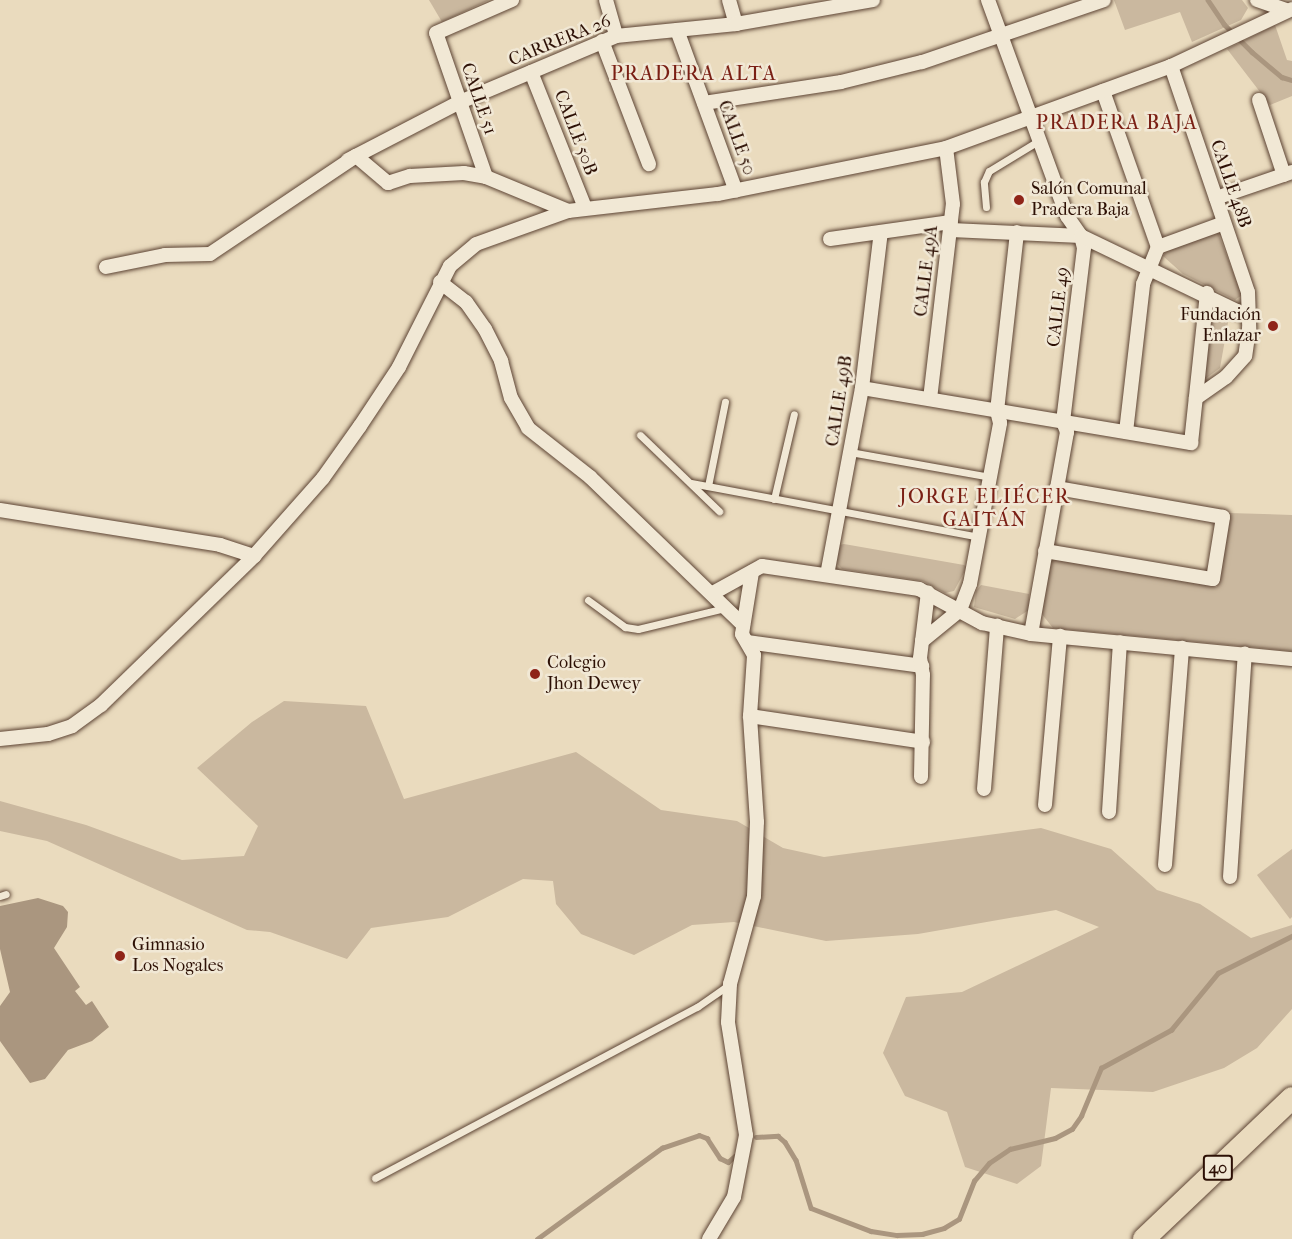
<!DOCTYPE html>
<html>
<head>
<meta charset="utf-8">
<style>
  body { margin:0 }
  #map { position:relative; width:1292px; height:1239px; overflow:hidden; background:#eadbbe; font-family:"IM FELL French Canon",serif }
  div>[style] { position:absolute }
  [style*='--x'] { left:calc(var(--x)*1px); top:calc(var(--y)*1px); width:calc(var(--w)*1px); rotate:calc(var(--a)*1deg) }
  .green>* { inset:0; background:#cab89f }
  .water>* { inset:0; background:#aa967f }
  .stream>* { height:4.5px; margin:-2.25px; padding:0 2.25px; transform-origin:2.25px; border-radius:2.25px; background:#aa967f }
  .roads { filter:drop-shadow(0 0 2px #5c4333) drop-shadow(0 0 2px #5c4333) }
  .service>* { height:7px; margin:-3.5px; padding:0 3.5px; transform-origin:3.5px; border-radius:3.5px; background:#f1e8d5 }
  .minor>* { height:14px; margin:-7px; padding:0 7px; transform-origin:7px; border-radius:7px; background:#f1e8d5 }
  .trunk>* { height:22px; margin:-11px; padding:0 11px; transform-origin:11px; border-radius:11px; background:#eadbbe }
  .dots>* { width:16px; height:16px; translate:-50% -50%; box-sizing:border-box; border:3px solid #f1e8d5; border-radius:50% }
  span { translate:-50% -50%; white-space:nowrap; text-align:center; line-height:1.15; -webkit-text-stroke:5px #f1e8d5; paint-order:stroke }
  .shield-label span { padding:2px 4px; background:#f1e8d5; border:2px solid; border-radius:4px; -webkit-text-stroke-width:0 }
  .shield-label { font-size:16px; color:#2d1005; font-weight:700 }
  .street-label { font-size:18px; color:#2d1005 }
  .poi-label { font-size:18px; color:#2d1005 }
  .left { translate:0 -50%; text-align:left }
  .right { translate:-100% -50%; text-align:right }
  .neighbourhood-label { font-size:20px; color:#7a1f14; letter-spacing:1.5px }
</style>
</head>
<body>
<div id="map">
  <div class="green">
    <div style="clip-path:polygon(429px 0,489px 0,442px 22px)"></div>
    <div style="clip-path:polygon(1114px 0,1242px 0,1248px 8px,1241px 20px,1192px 42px,1180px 12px,1125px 30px)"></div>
    <div style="clip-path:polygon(1275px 25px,1287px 60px,1292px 61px,1292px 96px,1270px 105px,1227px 49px)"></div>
    <div style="clip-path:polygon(1218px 233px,1242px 295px,1235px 300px,1183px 274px,1163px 256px,1168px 249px)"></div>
    <div style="clip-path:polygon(1212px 304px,1230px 311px,1220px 368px,1205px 379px)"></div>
    <div style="clip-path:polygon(1229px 513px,1292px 515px,1292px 651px,1053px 628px,1041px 613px,1052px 559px,1217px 587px)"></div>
    <div style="clip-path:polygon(844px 544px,964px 565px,967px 567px,954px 591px,945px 593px,923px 581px,842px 569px,837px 564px,839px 545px)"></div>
    <div style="clip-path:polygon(981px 585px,1029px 594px,1029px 610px,1015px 619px,974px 607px,976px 591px)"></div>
    <div style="clip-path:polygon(284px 701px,366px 706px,404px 799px,576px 752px,661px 810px,737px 821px,783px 848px,824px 857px,1041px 828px,1111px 849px,1157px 890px,1200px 904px,1251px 938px,1292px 925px,1292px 1009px,1257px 1048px,1224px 1068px,1153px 1092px,1051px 1088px,1041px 1166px,1017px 1184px,965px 1167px,947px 1112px,905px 1096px,883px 1053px,906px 997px,962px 992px,1099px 927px,1056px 910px,918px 934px,826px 941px,734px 922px,692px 925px,634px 955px,581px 934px,556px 904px,553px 881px,523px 879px,448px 917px,371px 928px,347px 959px,270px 932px,247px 930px,47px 841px,0 831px,0 801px,86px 825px,182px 860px,244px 856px,258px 826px,197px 768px,252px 722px)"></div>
    <div style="clip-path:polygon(1292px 849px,1292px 917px,1290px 919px,1257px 875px)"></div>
  </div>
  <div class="water">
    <div style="clip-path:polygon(38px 898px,63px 906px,68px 912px,67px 927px,54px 948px,80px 987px,75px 991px,86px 1005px,92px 1001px,109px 1027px,92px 1041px,68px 1050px,45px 1079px,30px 1083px,0 1041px,0 1006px,10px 992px,0 949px,0 906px)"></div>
  </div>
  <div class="stream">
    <div style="--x:1208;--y:0;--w:29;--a:56"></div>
    <div style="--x:1224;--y:24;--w:40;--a:45"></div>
    <div style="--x:1252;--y:52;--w:39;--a:40"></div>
    <div style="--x:1282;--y:77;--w:10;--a:17"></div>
    <div style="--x:756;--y:1137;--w:22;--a:-3"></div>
    <div style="--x:778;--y:1136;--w:9;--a:41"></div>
    <div style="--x:785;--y:1142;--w:21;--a:59"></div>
    <div style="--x:796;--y:1160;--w:50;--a:72.6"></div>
    <div style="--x:811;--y:1208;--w:64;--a:21"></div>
    <div style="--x:871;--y:1231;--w:26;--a:9"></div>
    <div style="--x:897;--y:1235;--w:25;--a:-2"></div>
    <div style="--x:922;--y:1234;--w:23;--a:-15"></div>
    <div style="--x:944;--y:1228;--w:17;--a:-31"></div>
    <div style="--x:959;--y:1219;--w:41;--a:-68.5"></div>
    <div style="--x:974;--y:1181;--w:23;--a:-50"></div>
    <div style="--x:989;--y:1163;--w:25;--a:-34"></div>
    <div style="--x:1010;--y:1149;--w:46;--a:-13.7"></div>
    <div style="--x:1055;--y:1138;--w:19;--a:-28"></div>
    <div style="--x:1072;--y:1129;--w:16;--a:-55"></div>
    <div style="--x:1081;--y:1116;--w:52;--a:-67.4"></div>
    <div style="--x:1101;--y:1068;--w:80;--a:-28.5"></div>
    <div style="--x:1171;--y:1030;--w:74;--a:-50.5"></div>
    <div style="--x:1218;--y:973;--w:83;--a:-26.6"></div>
    <div style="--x:537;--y:1239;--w:155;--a:-36.1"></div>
    <div style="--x:662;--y:1148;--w:39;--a:-19"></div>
    <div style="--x:699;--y:1135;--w:9;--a:21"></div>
    <div style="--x:707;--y:1138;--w:24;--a:57"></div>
    <div style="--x:720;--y:1158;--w:9;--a:27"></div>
    <div style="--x:728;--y:1162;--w:9;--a:-41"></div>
  </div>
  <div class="roads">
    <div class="service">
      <div style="--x:986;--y:207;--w:25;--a:-95"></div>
      <div style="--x:984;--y:182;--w:12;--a:-66"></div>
      <div style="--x:989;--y:171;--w:60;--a:-31.3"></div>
      <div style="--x:640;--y:435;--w:110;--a:43.9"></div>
      <div style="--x:850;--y:452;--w:142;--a:10.1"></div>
      <div style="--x:691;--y:483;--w:293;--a:10.6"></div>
      <div style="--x:708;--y:486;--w:86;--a:-78.6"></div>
      <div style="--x:774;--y:499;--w:87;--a:-76.8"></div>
      <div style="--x:588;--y:600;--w:46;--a:36.1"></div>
      <div style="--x:625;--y:627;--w:13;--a:9"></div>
      <div style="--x:638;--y:629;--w:89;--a:-13.6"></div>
      <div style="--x:0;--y:896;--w:6;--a:-18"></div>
      <div style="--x:375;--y:1178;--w:365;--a:-28"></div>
      <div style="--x:697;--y:1007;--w:40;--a:-34.9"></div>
    </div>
    <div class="minor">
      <div style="--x:606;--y:0;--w:37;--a:74"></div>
      <div style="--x:729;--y:0;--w:25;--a:74"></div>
      <div style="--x:988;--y:0;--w:230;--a:69.9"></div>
      <div style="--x:1067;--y:216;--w:24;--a:55"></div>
      <div style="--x:1081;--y:236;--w:12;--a:76"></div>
      <div style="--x:1084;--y:248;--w:175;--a:96.9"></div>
      <div style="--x:1063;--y:422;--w:11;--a:68"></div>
      <div style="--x:1067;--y:432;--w:205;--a:100.1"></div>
      <div style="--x:1257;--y:0;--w:31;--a:19"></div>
      <div style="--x:677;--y:30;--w:171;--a:69.9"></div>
      <div style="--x:602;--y:41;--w:132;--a:69.1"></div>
      <div style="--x:1171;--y:66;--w:239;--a:71.2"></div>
      <div style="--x:1248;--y:292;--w:37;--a:88"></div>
      <div style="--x:1249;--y:329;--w:27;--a:98"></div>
      <div style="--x:1245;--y:356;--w:28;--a:132"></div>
      <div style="--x:1226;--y:377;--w:37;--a:145"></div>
      <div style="--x:531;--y:72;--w:146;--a:68.3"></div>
      <div style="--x:1103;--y:91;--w:165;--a:70.6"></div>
      <div style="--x:1259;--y:100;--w:79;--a:71.6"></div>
      <div style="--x:704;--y:103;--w:139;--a:-8.7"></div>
      <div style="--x:841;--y:82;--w:83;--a:-13.9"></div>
      <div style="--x:922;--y:62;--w:192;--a:-18.8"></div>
      <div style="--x:348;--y:160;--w:126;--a:-27.4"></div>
      <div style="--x:460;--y:102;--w:169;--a:-22.9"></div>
      <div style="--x:616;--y:36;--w:121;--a:-5.7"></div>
      <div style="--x:736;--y:24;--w:139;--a:-9.9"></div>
      <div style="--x:486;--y:177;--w:152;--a:-109.1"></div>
      <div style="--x:436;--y:33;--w:83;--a:-23.5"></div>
      <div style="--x:1216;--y:198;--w:80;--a:-18.9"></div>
      <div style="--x:951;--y:230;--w:130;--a:2.6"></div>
      <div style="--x:1081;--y:236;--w:184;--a:25.7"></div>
      <div style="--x:830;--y:239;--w:122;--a:-8"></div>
      <div style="--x:106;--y:267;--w:60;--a:-11.5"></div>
      <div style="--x:165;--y:255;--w:45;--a:-1.3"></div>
      <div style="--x:210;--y:254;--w:176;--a:-33.9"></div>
      <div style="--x:356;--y:156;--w:42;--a:40.2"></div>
      <div style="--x:388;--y:183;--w:23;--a:-18"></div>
      <div style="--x:410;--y:176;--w:54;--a:-3.2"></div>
      <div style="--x:464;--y:173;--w:22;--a:10"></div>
      <div style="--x:486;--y:177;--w:89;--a:22.5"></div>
      <div style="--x:440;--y:282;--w:33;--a:38"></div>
      <div style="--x:466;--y:302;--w:33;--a:55"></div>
      <div style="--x:485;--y:329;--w:36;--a:63"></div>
      <div style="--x:501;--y:361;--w:38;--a:75"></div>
      <div style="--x:511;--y:398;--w:34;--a:60"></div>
      <div style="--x:528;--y:428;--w:79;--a:38.3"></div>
      <div style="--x:590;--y:477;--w:213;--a:44"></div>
      <div style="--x:862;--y:388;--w:334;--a:9.5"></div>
      <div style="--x:1191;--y:443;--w:151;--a:-83.9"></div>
      <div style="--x:930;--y:399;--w:196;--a:-83.3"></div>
      <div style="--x:953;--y:204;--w:56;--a:-97.1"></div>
      <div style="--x:1126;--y:432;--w:149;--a:-83.4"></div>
      <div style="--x:1143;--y:284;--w:40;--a:-68"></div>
      <div style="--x:1158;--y:247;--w:70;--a:-20"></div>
      <div style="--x:0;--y:510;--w:223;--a:9"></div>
      <div style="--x:220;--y:545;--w:36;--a:18"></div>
      <div style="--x:1045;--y:551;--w:170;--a:9.5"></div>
      <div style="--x:1213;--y:579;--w:63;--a:-80.8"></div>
      <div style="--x:1223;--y:517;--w:169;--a:-170.1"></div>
      <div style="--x:827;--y:575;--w:190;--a:-79.4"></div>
      <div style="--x:862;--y:388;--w:157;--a:-83.1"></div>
      <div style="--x:713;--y:593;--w:56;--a:-28.9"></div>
      <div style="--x:762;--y:566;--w:159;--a:8.3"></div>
      <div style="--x:919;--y:589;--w:72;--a:28.4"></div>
      <div style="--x:982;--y:623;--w:50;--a:12.7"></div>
      <div style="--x:1031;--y:634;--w:262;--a:5.5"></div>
      <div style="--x:922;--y:641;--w:49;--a:-39.2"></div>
      <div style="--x:960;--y:610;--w:28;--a:-69"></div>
      <div style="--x:970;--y:584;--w:164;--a:-79.4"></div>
      <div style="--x:1000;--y:423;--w:12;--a:-104"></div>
      <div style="--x:997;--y:411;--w:180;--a:-83.6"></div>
      <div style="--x:747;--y:642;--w:177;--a:7.8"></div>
      <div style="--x:750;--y:716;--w:175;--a:8.5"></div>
      <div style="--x:0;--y:739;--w:48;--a:-5.9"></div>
      <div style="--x:48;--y:734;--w:25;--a:-18"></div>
      <div style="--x:72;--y:726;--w:36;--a:-36"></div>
      <div style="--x:101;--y:705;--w:214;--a:-44.2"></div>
      <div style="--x:254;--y:556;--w:104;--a:-48.5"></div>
      <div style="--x:323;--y:478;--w:64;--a:-54.6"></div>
      <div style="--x:360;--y:426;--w:71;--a:-56.5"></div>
      <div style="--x:399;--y:367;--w:113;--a:-63.2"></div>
      <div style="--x:450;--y:266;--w:34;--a:-40"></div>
      <div style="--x:476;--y:244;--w:98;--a:-19.7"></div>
      <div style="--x:568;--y:211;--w:151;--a:-6.5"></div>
      <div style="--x:718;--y:194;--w:233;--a:-11.4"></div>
      <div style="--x:946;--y:148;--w:239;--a:-20"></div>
      <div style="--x:1171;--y:66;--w:134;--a:-25.2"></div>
      <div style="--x:921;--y:777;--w:102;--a:-88.9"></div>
      <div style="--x:923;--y:675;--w:17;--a:-100"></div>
      <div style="--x:920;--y:658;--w:66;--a:-83.1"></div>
      <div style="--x:984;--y:789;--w:164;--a:-85.4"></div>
      <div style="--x:1045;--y:805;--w:170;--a:-84.9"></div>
      <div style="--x:1109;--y:812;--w:170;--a:-86.3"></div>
      <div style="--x:1165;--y:865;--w:218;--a:-85.5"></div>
      <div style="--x:1230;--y:877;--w:224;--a:-86.2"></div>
      <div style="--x:709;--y:1239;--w:49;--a:-59.2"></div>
      <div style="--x:734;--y:1197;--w:63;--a:-79"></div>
      <div style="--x:746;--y:1135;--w:114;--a:-99.1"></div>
      <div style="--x:728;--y:1022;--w:38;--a:-87"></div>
      <div style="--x:730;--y:984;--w:91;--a:-74.7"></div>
      <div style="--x:754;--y:896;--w:74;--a:-87.7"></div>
      <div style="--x:757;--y:822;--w:106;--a:-93.8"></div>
      <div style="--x:750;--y:716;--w:61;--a:-86.2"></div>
      <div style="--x:754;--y:655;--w:24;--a:-120"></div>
      <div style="--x:742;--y:634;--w:63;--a:-80.8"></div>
    </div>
    <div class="trunk">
      <div style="--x:1144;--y:1239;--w:204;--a:-43.6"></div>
    </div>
  </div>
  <div class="dots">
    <div style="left:1019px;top:200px;background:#8f2418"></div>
    <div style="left:1273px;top:326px;background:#8f2418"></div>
    <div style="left:535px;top:674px;background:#8f2418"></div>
    <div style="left:120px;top:956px;background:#8f2418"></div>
  </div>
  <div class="shield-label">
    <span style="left:1218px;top:1168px">40</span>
  </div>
  <div class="street-label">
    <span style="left:560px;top:41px;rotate:-22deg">CARRERA 26</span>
    <span style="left:478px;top:99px;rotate:71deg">CALLE 51</span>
    <span style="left:575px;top:133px;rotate:69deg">CALLE 50B</span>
    <span style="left:736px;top:138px;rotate:70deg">CALLE 50</span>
    <span style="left:1230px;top:184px;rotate:71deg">CALLE 48B</span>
    <span style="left:927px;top:271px;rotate:-83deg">CALLE 49A</span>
    <span style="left:1059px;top:307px;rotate:-83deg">CALLE 49</span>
    <span style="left:840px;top:401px;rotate:-81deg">CALLE 49B</span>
  </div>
  <div class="poi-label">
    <span class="left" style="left:1031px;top:200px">Salón Comunal<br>Pradera Baja</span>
    <span class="right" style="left:1261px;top:326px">Fundación<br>Enlazar</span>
    <span class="left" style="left:547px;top:674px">Colegio<br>Jhon Dewey</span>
    <span class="left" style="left:132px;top:956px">Gimnasio<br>Los Nogales</span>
  </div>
  <div class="neighbourhood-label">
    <span style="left:694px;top:73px">PRADERA ALTA</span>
    <span style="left:1117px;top:122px">PRADERA BAJA</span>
    <span style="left:985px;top:508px">JORGE ELIÉCER<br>GAITÁN</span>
  </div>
</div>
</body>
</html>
